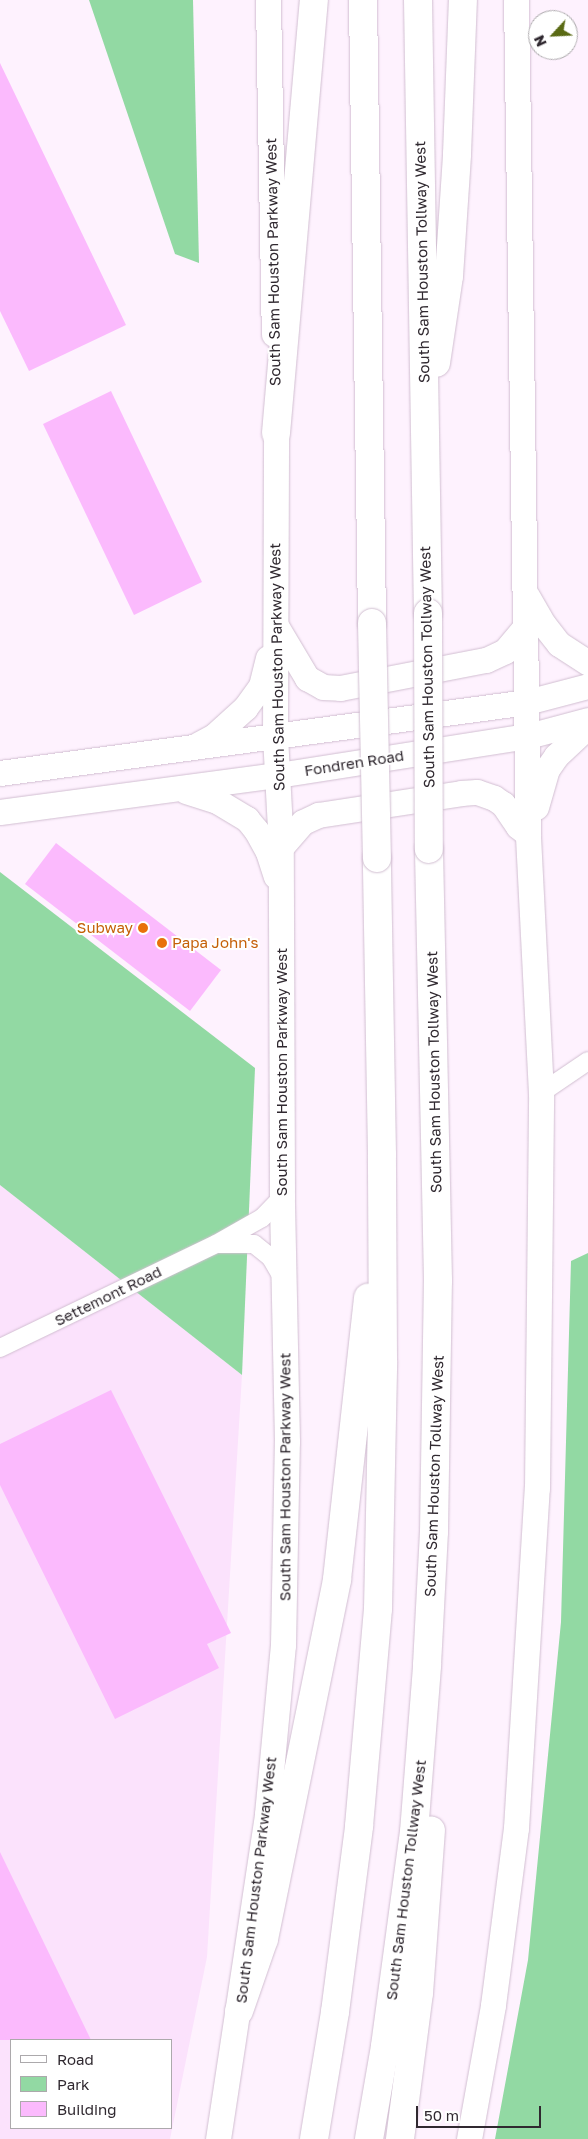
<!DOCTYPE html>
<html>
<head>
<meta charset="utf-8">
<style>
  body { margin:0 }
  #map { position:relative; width:588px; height:2139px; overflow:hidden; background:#fef2fe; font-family:"Golos Text",sans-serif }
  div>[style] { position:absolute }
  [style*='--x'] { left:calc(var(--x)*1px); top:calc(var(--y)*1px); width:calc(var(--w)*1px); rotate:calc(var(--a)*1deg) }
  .built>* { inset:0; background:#fbe2fc }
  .green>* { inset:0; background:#92d9a3 }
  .building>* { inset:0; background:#fbbafd }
  .roads { filter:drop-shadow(0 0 1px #d1bed1) drop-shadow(0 0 1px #d1bed1) }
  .minor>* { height:18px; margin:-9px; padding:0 9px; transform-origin:9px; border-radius:9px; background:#fff }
  .secondary>* { height:25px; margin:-12.5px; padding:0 12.5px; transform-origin:12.5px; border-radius:12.5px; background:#fff }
  .motorway>* { height:28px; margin:-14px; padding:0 14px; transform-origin:14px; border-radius:14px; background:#fff }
  .bridges { filter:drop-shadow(0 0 1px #d1bed1) drop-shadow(0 0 1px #d1bed1) }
  .motorway-bridge>* { height:28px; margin:-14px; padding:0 14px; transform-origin:14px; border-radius:14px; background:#fff }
  .dots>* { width:14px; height:14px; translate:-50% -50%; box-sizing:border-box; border:2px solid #fff; border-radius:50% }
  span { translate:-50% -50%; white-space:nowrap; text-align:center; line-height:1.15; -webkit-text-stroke:4px #fff; paint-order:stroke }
  .street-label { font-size:15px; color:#302930 }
  .food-label { font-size:15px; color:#c56008 }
  .right { translate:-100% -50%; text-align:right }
  .left { translate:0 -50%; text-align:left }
  .legend { position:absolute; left:10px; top:2039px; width:162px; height:90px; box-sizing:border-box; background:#fff; border:1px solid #aca9ac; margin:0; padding:6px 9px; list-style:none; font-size:15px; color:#302930 }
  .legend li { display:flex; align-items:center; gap:10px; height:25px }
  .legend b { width:25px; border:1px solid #aca9ac }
  .north { position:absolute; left:528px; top:10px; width:50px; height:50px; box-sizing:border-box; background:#fff; border:1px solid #aca9ac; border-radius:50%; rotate:245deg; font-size:14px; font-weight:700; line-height:20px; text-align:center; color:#302930 }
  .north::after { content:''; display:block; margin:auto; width:18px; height:22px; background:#5a6a14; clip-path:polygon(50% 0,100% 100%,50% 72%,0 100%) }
  .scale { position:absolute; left:416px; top:2106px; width:125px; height:22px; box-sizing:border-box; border:2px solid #302930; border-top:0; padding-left:6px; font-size:15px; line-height:18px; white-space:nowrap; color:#302930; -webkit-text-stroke:4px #fff; paint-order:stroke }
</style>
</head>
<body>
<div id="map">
  <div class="built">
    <div style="clip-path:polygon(evenodd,0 1185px,242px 1375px,207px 1957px,170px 2139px,0 2139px,0 1185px,11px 2040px,171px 2040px,171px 2128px,11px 2128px,11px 2040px)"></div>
  </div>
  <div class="green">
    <div style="clip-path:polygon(89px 0,193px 0,199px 263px,175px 254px)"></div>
    <div style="clip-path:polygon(0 872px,255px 1068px,242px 1375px,0 1185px)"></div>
    <div style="clip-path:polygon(588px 1253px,588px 2139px,495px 2139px,528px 1960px,561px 1622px,571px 1261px)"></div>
  </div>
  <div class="building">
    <div style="clip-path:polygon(0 63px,126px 325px,29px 371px,0 311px)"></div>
    <div style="clip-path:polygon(111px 391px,202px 582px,134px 615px,43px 424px)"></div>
    <div style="clip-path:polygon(56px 843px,221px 970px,190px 1011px,25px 884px)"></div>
    <div style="clip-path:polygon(111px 1390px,231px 1633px,207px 1644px,219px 1668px,115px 1719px,0 1485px,0 1444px)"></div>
    <div style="clip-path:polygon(0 1852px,91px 2040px,0 2040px)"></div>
  </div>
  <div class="roads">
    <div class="minor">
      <div style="--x:541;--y:1093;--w:57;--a:-34.2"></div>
      <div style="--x:219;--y:1244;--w:35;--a:0"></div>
      <div style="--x:254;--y:1244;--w:22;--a:39"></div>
      <div style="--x:271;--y:1258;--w:24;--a:60"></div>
      <div style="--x:0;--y:1348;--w:240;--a:-25.7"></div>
      <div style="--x:216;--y:1244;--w:53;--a:-29.5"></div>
      <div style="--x:262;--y:1218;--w:29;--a:-46"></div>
    </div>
    <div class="secondary">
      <div style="--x:268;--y:0;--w:334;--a:89"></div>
      <div style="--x:527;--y:596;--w:34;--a:60"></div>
      <div style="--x:544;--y:625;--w:24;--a:52"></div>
      <div style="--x:559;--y:644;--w:35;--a:33"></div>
      <div style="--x:276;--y:626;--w:61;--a:59.2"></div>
      <div style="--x:307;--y:678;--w:18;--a:29"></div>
      <div style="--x:323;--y:687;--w:17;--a:3"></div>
      <div style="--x:340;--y:688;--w:149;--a:-10.9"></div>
      <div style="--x:486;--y:660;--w:21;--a:-25"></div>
      <div style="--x:505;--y:651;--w:33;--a:-50"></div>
      <div style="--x:199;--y:744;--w:17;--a:-28"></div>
      <div style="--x:214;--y:736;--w:42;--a:-42.1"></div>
      <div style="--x:245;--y:708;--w:27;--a:-54"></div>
      <div style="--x:261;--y:686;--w:29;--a:-76"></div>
      <div style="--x:0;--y:773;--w:532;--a:-7.67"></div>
      <div style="--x:527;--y:702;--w:63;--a:-14.7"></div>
      <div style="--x:186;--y:791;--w:33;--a:18"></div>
      <div style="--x:217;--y:801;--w:35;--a:31"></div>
      <div style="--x:247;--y:819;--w:14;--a:51"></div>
      <div style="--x:256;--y:830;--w:25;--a:61"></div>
      <div style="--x:268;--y:852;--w:25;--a:72"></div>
      <div style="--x:536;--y:807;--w:40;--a:-74"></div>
      <div style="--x:547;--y:769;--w:16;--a:-55"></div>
      <div style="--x:556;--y:756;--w:44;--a:-43.2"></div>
      <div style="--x:0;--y:812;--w:280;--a:-7.6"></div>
      <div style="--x:278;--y:775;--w:253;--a:-8.9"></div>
      <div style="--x:528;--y:736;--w:62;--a:-14.9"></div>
      <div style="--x:281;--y:847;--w:33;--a:-49"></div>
      <div style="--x:303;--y:822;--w:17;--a:-25"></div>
      <div style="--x:318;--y:815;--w:145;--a:-8.7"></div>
      <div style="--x:461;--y:793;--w:16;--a:-4"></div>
      <div style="--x:477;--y:792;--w:18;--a:19"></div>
      <div style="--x:494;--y:798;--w:11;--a:34"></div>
      <div style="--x:503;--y:804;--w:27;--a:56"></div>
      <div style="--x:518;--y:826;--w:13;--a:39"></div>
      <div style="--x:218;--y:2139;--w:329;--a:-81.4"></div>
      <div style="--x:267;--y:1814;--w:170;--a:-84.6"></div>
      <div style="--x:283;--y:1645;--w:203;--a:-88.9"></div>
      <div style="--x:287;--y:1442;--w:245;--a:-91.2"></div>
      <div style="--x:282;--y:1197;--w:350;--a:-90.2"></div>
      <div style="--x:281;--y:847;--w:111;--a:-93.1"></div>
      <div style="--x:275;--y:736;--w:322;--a:-89.8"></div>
      <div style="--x:469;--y:2139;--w:136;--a:-79.8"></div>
      <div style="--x:493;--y:2005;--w:178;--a:-82.6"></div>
      <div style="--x:516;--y:1828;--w:341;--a:-86.5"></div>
      <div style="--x:537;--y:1488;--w:395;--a:-89.4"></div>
      <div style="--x:541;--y:1093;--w:259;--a:-92.9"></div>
      <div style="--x:528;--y:834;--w:834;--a:-90.82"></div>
    </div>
    <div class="motorway">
      <div style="--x:363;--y:0;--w:623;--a:89.17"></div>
      <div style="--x:418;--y:0;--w:613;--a:89.07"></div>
      <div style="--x:436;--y:363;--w:88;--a:-81.5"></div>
      <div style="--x:449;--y:276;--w:122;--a:-86.2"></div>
      <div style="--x:457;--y:154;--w:154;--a:-87.8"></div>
      <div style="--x:276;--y:433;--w:435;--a:-85"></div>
      <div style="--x:239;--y:2011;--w:76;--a:-70.9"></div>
      <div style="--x:264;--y:1939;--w:367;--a:-78.5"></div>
      <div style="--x:337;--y:1579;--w:283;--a:-83.7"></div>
      <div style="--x:314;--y:2139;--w:129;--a:-80.6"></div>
      <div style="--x:335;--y:2012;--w:188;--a:-82.6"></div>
      <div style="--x:359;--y:1826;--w:218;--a:-85"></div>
      <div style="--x:378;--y:1609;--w:248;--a:-88.8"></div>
      <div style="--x:383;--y:1361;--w:206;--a:-90.3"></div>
      <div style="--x:382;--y:1155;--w:297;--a:-91"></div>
      <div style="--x:369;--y:2139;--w:94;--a:-80.2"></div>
      <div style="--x:385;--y:2046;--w:216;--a:-82.3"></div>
      <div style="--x:414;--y:1832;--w:168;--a:-85.5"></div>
      <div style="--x:427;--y:1665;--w:133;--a:-87"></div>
      <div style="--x:434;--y:1532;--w:251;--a:-89.1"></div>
      <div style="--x:438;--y:1281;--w:432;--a:-91.2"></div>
      <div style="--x:400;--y:2139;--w:147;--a:-82.6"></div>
      <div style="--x:419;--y:1993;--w:163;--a:-85.8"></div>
    </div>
  </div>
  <div class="bridges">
    <div class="motorway-bridge">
      <div style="--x:428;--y:613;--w:236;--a:89.8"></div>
      <div style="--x:372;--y:623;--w:235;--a:88.8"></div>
    </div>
  </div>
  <div class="dots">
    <div style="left:143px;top:928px;background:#e8710a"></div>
    <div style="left:162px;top:943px;background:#e8710a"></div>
  </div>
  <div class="street-label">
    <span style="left:273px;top:262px;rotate:-91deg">South Sam Houston Parkway West</span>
    <span style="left:422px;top:262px;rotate:-91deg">South Sam Houston Tollway West</span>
    <span style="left:277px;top:667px;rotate:-91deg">South Sam Houston Parkway West</span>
    <span style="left:427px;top:667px;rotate:-91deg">South Sam Houston Tollway West</span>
    <span style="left:354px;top:763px;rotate:-9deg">Fondren Road</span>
    <span style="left:282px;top:1072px;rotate:-90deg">South Sam Houston Parkway West</span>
    <span style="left:434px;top:1072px;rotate:-91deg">South Sam Houston Tollway West</span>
    <span style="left:108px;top:1296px;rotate:-26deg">Settemont Road</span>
    <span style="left:434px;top:1476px;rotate:-88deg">South Sam Houston Tollway West</span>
    <span style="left:285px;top:1477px;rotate:-90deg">South Sam Houston Parkway West</span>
    <span style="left:256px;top:1880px;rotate:-83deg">South Sam Houston Parkway West</span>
    <span style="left:406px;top:1880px;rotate:-83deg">South Sam Houston Tollway West</span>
  </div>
  <div class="food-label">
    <span class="right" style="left:133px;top:928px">Subway</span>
    <span class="left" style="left:172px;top:943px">Papa John's</span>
  </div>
  <ul class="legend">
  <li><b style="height:6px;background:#fff"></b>Road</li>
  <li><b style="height:14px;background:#92d9a3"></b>Park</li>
  <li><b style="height:14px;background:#fbbafd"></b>Building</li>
  </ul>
  <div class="north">N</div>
  <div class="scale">50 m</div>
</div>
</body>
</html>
